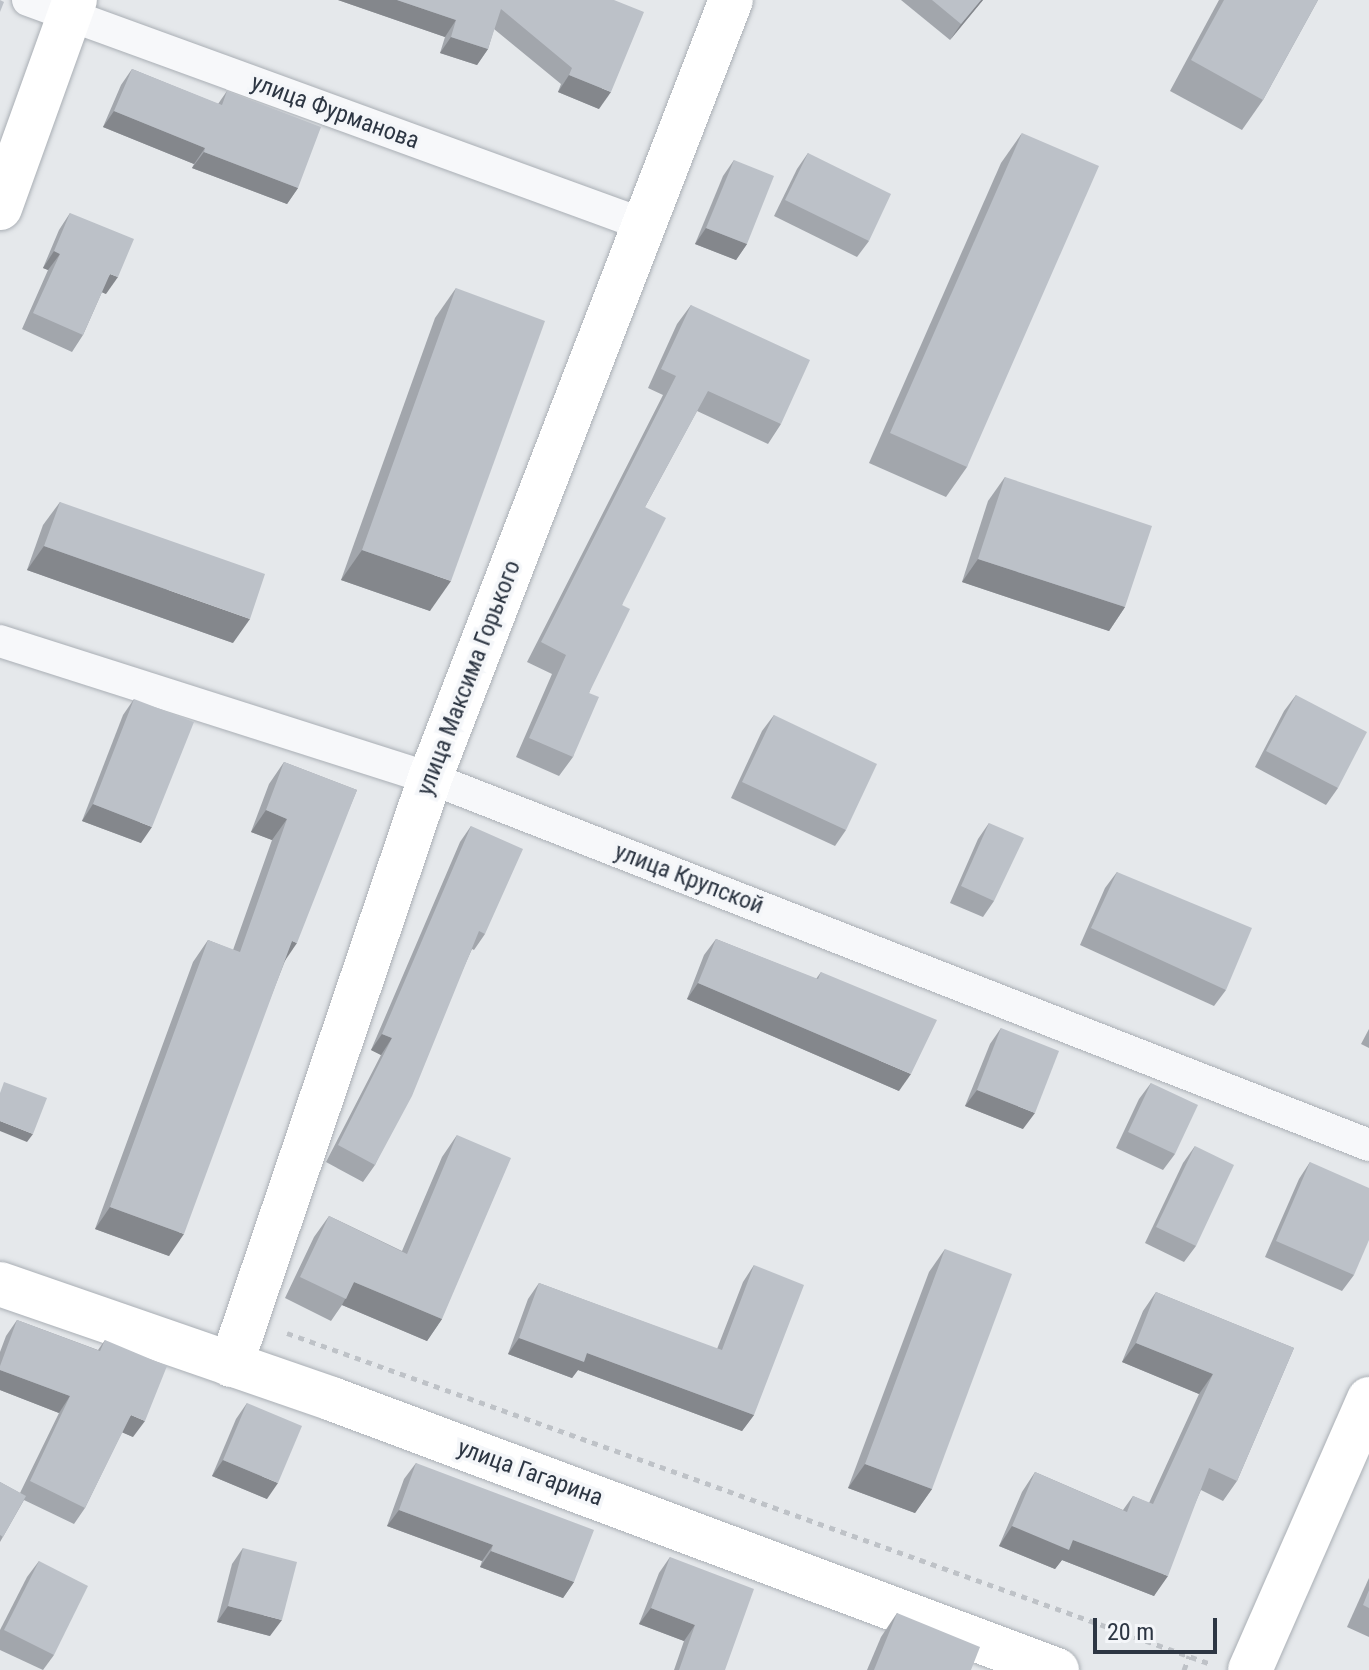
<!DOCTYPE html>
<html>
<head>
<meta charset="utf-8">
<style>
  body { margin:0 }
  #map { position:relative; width:1369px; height:1670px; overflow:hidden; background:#e5e8eb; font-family:"Roboto Condensed",sans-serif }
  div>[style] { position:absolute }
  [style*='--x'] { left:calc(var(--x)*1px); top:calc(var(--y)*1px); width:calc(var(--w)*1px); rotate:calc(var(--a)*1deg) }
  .path>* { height:5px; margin-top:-2.5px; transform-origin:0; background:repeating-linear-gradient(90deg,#bec2c7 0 6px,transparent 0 12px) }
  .roads { filter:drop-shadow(0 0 2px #aaafb5) drop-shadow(0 0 2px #aaafb5) }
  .street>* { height:32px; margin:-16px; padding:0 16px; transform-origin:16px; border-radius:16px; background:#f7f8fa }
  .secondary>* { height:44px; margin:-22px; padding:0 22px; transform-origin:22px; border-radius:22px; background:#fff }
  .wall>* { inset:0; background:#a2a6ac }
  .shaded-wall>* { inset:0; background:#84878c }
  .building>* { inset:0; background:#bcc1c8 }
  span { translate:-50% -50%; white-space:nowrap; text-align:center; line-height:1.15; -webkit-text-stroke:7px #f4f6f9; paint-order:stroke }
  .street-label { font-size:24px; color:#2d3643 }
  .scale { position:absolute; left:1093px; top:1618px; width:124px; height:36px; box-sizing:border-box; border:4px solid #2d3643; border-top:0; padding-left:10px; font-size:24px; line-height:28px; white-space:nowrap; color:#2d3643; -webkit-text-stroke:6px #f4f6f9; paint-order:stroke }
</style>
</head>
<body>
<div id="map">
  <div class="path">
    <div style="--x:287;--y:1333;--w:981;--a:19.71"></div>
    <div style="--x:1184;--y:1670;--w:15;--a:-70"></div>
  </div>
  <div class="roads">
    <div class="street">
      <div style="--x:28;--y:0;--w:654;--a:20.04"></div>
      <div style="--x:0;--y:641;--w:451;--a:17.7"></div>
      <div style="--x:430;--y:778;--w:1008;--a:21.35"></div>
    </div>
    <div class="secondary">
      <div style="--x:0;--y:208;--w:221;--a:-70.2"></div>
      <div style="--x:0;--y:1284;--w:351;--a:19.1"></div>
      <div style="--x:332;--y:1399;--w:774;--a:20.5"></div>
      <div style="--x:231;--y:1365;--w:620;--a:-71.27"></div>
      <div style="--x:430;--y:778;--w:834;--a:-68.85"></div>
      <div style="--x:1250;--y:1670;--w:296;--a:-66.3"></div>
    </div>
  </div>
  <div class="wall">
    <div style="clip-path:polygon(338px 0,614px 0,599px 109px,558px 92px,561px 84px,494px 29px,488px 49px,477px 65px,440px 53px,445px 37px)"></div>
    <div style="clip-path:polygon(901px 0,983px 0,950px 40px)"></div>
    <div style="clip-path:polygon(1219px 0,1318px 0,1263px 100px,1242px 130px,1170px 91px)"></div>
    <div style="clip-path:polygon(132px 69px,218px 104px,227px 91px,298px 188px,287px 204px,192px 168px,194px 164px,103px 127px,121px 85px)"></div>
    <div style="clip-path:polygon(1022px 133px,967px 467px,946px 497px,869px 463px,1001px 163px)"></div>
    <div style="clip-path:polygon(808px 153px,869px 241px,857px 257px,774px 216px,797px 169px)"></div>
    <div style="clip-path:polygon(734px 160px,747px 244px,736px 260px,695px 244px,723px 176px)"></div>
    <div style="clip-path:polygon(70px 213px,106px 294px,102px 292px,83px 335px,72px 352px,22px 329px,48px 270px,43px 268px,59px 230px)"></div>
    <div style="clip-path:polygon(456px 288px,430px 611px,341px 580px,435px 318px)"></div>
    <div style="clip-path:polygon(691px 305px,781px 424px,768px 444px,697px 411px,645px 507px,622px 605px,589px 693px,573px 757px,559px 776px,516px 757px,552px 674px,527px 662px,663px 395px,648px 388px,677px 324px)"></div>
    <div style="clip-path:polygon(1005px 477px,1125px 607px,1109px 631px,962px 582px,988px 501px)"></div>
    <div style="clip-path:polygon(60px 502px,233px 643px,27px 570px,43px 525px)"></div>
    <div style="clip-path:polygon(1296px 695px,1338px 788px,1326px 805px,1255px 767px,1284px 711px)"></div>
    <div style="clip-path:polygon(134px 699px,141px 843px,82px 821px,123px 715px)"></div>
    <div style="clip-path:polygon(774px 715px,846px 830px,835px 846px,731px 798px,762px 731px)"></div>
    <div style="clip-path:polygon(284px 762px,357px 790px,285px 961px,169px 1256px,95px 1229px,193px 962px,208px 940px,233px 950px,272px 840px,251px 832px,269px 784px)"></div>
    <div style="clip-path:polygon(989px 823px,994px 901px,983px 917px,950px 903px,978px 839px)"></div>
    <div style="clip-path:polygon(471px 826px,485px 934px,474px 950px,472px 949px,375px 1165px,363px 1182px,326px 1162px,381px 1055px,371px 1050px,460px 842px)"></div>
    <div style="clip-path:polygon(1117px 872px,1226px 990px,1214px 1006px,1080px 945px,1105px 888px)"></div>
    <div style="clip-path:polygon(716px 939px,816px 979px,821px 972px,899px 1091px,687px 999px,704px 955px)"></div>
    <div style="clip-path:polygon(1001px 1028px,1023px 1129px,965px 1106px,990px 1044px)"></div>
    <div style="clip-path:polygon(1369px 1029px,1369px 1048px,1361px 1044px)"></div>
    <div style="clip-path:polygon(1151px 1083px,1175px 1154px,1163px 1170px,1116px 1148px,1139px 1099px)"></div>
    <div style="clip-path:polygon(457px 1135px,442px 1319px,427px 1341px,342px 1305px,331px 1321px,285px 1298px,314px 1237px,329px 1216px,402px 1251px,442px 1157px)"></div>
    <div style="clip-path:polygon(1195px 1146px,1196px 1246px,1184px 1262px,1145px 1243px,1183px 1163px)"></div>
    <div style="clip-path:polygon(1310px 1162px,1354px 1275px,1342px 1291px,1265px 1257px,1299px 1179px)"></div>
    <div style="clip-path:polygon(945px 1249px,932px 1489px,915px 1513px,848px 1488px,929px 1272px)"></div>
    <div style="clip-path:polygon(754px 1265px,754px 1415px,742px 1431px,578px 1370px,572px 1378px,508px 1354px,528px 1299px,539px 1283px,717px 1349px,743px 1282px)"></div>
    <div style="clip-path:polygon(1156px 1292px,1294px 1348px,1237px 1481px,1223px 1501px,1201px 1490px,1154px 1596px,1062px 1560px,1055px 1569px,999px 1546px,1022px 1492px,1035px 1472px,1123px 1510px,1133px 1496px,1149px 1503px,1199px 1394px,1122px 1362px,1143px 1311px)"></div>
    <div style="clip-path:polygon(17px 1320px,98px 1350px,105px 1340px,133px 1437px,122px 1432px,85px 1508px,74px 1524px,24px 1500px,0 1542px,0 1482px,20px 1493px,59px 1413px,0 1390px,0 1352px,6px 1336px)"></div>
    <div style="clip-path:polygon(247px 1403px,267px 1499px,212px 1476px,236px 1419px)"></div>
    <div style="clip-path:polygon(416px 1463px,574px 1582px,563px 1598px,480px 1567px,482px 1561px,387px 1526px,404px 1479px)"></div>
    <div style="clip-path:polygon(243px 1548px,270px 1636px,217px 1622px,232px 1564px)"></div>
    <div style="clip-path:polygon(670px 1557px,725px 1670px,674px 1670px,684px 1641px,639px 1624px,659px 1573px)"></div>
    <div style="clip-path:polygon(39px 1561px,54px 1655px,43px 1670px,0 1650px,0 1630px,27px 1577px)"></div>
    <div style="clip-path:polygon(1369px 1578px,1369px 1637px,1347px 1627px)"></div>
    <div style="clip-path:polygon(897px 1613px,971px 1670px,867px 1670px,881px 1637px)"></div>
  </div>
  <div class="shaded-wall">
    <div style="clip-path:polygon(338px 0,397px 0,456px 20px,445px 37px)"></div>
    <div style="clip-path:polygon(981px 0,983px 0,950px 40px,961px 24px)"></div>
    <div style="clip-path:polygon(451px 37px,488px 49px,477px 65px,440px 53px)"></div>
    <div style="clip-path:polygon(569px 75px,611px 92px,599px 109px,558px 92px)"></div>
    <div style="clip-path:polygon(114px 111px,205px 148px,194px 164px,103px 127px)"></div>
    <div style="clip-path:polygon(204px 152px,298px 188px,287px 204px,192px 168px)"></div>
    <div style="clip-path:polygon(706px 228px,747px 244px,736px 260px,695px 244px)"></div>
    <div style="clip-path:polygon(54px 251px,60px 254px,48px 270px,43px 268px)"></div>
    <div style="clip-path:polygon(110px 274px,118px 277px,106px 294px,99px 291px)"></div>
    <div style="clip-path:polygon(44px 546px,250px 619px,233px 643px,27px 570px)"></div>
    <div style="clip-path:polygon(362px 550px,451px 581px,430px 611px,341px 580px)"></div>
    <div style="clip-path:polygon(978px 559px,1125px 607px,1109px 631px,962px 582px)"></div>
    <div style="clip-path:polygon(93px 804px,152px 827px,141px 843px,82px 821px)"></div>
    <div style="clip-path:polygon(266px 810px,287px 819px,272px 840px,251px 832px)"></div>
    <div style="clip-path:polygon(292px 941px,297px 943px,282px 965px)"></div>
    <div style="clip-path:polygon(698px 983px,911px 1074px,899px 1091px,687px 999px)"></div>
    <div style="clip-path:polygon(382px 1034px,392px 1038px,381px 1055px,371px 1050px)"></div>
    <div style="clip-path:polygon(977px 1090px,1035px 1113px,1023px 1129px,965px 1106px)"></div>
    <div style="clip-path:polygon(0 1121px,33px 1134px,27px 1142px,0 1131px)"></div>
    <div style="clip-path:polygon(110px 1207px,184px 1234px,169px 1256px,95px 1229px)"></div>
    <div style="clip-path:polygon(354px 1282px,442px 1319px,427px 1341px,342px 1305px)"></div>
    <div style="clip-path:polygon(519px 1338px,587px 1353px,754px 1415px,742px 1431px,578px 1370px,572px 1378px,508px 1354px)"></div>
    <div style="clip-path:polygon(1136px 1343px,1213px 1374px,1199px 1394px,1122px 1362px)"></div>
    <div style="clip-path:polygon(0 1370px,70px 1396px,59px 1413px,0 1390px)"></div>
    <div style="clip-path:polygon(131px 1415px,145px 1421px,133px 1437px,119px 1431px)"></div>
    <div style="clip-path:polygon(223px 1460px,278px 1483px,267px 1499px,212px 1476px)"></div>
    <div style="clip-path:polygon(865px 1464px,932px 1489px,915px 1513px,848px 1488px)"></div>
    <div style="clip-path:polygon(399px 1510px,493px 1545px,482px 1561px,387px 1526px)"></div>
    <div style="clip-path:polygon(1012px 1526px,1073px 1540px,1168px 1576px,1154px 1596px,1062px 1560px,1055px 1569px,999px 1546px)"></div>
    <div style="clip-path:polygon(491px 1551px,574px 1582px,563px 1598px,480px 1567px)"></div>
    <div style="clip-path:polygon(228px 1606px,282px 1620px,270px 1636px,217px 1622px)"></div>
    <div style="clip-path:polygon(651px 1608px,695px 1625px,684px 1641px,639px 1624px)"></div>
  </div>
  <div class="building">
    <div style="clip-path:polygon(0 0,4px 2px,0 12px)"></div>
    <div style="clip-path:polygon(397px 0,614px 0,644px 12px,611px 92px,569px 75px,572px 68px,501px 9px,488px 49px,451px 37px,456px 20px)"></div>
    <div style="clip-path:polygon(932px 0,981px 0,961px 24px)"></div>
    <div style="clip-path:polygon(1224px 0,1318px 0,1263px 100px,1191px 60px)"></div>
    <div style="clip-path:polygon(132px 69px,222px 105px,227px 91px,321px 127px,298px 188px,204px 152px,205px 148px,114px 111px)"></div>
    <div style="clip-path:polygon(1022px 133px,1099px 166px,967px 467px,890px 433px)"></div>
    <div style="clip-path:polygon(808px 153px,891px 194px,869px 241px,785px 200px)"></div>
    <div style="clip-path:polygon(734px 160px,774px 176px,747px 244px,706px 228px)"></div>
    <div style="clip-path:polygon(70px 213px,134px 239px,118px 277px,110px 274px,83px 335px,33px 313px,60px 254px,54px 251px)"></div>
    <div style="clip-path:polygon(456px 288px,545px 321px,451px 581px,362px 550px)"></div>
    <div style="clip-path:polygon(691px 305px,810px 360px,781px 424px,708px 391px,645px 507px,666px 518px,622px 605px,630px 609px,589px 693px,599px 697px,573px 757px,529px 738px,566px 655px,541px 642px,676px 376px,661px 369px)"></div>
    <div style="clip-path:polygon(1005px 477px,1152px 526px,1125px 607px,978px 559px)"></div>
    <div style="clip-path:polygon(60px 502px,265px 574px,250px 619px,44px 546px)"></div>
    <div style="clip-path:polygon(1296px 695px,1367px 732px,1338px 788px,1266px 751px)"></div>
    <div style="clip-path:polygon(134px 699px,194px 722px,152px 827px,93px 804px)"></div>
    <div style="clip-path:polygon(774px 715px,877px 764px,846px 830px,742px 782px)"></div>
    <div style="clip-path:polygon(284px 762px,357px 790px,297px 943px,292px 941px,184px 1234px,110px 1207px,208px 940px,240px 952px,287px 819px,266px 810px)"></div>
    <div style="clip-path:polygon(989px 823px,1024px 838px,994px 901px,961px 886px)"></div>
    <div style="clip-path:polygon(471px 826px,523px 849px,485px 934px,479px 931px,412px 1096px,375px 1165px,338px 1145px,392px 1038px,382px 1034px)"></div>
    <div style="clip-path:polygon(1117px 872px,1252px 928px,1226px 990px,1091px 928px)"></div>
    <div style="clip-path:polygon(716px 939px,818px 979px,821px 972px,937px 1020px,911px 1074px,698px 983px)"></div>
    <div style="clip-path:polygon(1001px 1028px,1059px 1051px,1035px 1113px,977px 1090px)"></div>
    <div style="clip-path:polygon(4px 1082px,47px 1098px,33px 1134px,0 1121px,0 1093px)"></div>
    <div style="clip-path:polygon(1151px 1083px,1198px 1105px,1175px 1154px,1128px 1132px)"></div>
    <div style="clip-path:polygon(457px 1135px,511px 1158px,442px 1319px,354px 1282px,346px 1299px,300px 1277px,329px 1216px,407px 1254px)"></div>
    <div style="clip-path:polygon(1195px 1146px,1234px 1165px,1196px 1246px,1156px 1227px)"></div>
    <div style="clip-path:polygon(1310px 1162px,1369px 1188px,1369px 1240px,1354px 1275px,1276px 1241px)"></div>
    <div style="clip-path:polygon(945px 1249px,1012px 1274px,932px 1489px,865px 1464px)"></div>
    <div style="clip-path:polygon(754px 1265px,804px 1285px,754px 1415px,587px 1353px,584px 1362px,519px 1338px,539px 1283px,722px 1350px)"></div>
    <div style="clip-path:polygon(1156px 1292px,1294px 1348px,1237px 1481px,1209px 1468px,1168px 1576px,1073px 1540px,1069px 1550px,1012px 1526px,1035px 1472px,1127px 1512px,1133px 1496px,1153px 1504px,1213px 1374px,1136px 1343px)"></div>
    <div style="clip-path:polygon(17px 1320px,100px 1351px,105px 1340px,167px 1366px,145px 1421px,131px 1415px,85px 1508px,30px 1481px,70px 1396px,0 1370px,0 1366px)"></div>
    <div style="clip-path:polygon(247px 1403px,302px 1426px,278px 1483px,223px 1460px)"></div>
    <div style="clip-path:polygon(416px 1463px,594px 1530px,574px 1582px,491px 1551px,493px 1545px,399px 1510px)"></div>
    <div style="clip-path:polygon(0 1482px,26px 1496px,3px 1537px,0 1535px)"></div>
    <div style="clip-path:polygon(243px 1548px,297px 1562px,282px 1620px,228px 1606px)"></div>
    <div style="clip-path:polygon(670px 1557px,754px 1589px,725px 1670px,679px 1670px,695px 1625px,651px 1608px)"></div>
    <div style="clip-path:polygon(39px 1561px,88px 1586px,54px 1655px,4px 1630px)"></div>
    <div style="clip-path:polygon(1369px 1590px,1369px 1608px,1363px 1605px)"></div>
    <div style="clip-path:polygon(897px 1613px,980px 1647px,971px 1670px,874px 1670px)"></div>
  </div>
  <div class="street-label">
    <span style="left:335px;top:112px;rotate:20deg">улица Фурманова</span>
    <span style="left:469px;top:678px;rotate:-69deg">улица Максима Горького</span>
    <span style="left:689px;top:879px;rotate:21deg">улица Крупской</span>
    <span style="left:530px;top:1473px;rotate:20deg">улица Гагарина</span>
  </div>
  <div class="scale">20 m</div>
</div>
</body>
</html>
